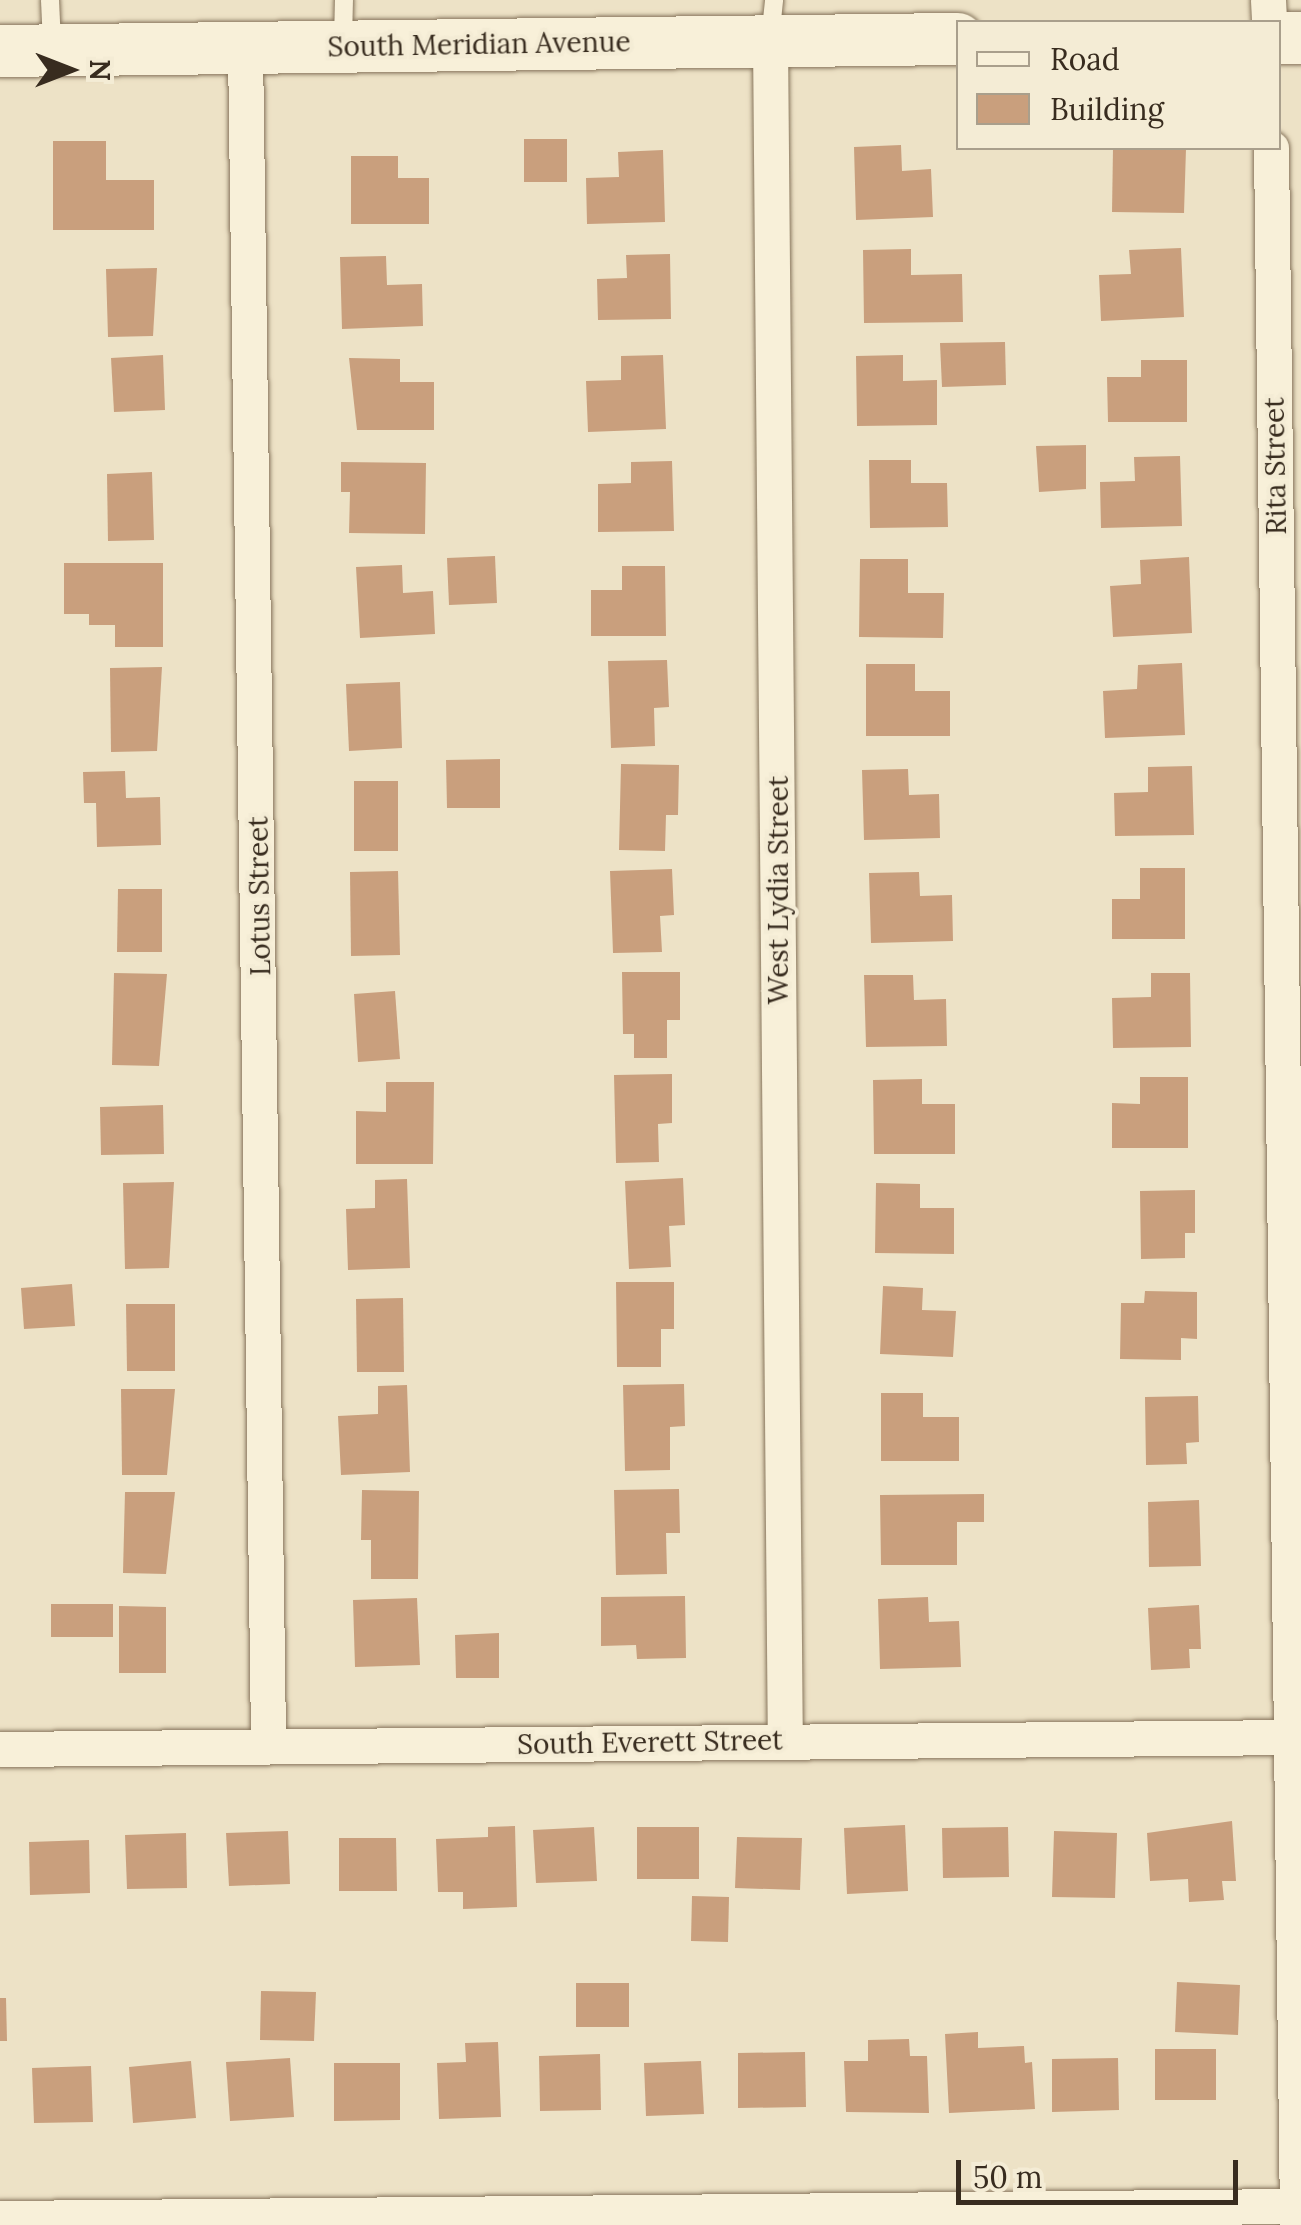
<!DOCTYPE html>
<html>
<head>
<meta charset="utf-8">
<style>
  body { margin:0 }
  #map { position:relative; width:1301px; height:2225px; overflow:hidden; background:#ede2c6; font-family:Lora,serif }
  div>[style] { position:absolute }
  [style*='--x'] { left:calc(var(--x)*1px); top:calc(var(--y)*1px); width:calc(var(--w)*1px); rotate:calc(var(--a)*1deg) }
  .building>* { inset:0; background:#c99f7d }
  .roads { filter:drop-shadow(0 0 2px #87755c) drop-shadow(0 0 2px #87755c) }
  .service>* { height:18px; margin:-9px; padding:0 9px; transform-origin:9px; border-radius:9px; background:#f8f0d9 }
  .minor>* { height:35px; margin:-17.5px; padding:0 17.5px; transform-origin:17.5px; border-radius:17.5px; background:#f8f0d9 }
  .secondary>* { height:52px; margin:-26px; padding:0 26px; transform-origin:26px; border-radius:26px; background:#f8f0d9 }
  span { translate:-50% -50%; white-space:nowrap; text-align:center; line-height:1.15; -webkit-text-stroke:8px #f4ecd5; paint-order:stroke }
  .street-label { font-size:28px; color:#382c1f }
  .legend { position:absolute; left:956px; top:20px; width:325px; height:130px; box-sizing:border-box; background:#f4ecd5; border:2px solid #a99f8c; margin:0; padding:12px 18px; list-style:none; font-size:30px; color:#382c1f }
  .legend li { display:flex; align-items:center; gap:20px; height:50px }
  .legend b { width:50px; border:2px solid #a99f8c }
  .north { position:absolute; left:20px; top:20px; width:100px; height:100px; -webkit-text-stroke:8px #f4ecd5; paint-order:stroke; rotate:90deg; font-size:28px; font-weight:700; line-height:40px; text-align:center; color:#382c1f }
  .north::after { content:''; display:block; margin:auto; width:35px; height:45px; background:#382c1f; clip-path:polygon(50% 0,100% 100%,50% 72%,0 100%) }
  .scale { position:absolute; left:956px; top:2160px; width:282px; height:45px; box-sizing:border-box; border:5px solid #382c1f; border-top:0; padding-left:12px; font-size:30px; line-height:35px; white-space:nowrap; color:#382c1f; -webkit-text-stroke:8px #f4ecd5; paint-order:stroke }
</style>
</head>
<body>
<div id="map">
  <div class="building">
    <div style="clip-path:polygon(524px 139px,567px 139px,567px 182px,524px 182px)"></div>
    <div style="clip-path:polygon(53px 141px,106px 141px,106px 180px,154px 180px,154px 230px,53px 230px)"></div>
    <div style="clip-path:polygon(901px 145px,902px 171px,931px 169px,933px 217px,856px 220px,854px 147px)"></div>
    <div style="clip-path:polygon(1113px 148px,1186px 148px,1184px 213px,1112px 212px)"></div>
    <div style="clip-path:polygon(663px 150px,665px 222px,587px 224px,586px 178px,619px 177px,618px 152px)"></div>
    <div style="clip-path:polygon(351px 156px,398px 156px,398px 178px,429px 178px,429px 224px,351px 224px)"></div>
    <div style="clip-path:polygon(1181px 248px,1184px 317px,1101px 321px,1099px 275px,1131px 274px,1129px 250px)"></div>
    <div style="clip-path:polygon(911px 249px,911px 275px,962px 274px,963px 322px,864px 323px,863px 250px)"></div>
    <div style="clip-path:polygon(670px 254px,671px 319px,598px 320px,597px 279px,627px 278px,626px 255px)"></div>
    <div style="clip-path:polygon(386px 256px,387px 285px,422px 284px,423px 326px,342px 329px,340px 257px)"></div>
    <div style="clip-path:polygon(157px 268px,153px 336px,108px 337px,106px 269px)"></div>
    <div style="clip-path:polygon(1005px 342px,1006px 385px,942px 387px,940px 343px)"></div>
    <div style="clip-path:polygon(163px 355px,165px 410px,114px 412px,111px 358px)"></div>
    <div style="clip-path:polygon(663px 355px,666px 429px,588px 432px,586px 381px,621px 380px,621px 356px)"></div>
    <div style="clip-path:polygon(903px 355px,903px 381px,937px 380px,937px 425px,857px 426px,856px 356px)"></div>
    <div style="clip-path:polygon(349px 358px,400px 359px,400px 382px,434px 382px,434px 430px,357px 430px)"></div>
    <div style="clip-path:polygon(1141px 360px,1187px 360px,1187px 422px,1108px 422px,1107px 377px,1141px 377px)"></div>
    <div style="clip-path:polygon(1086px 445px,1086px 489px,1039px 492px,1036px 446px)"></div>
    <div style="clip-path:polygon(1180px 456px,1182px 526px,1101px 528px,1100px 482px,1135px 481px,1134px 457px)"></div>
    <div style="clip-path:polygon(869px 460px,911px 460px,911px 483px,947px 483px,948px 527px,870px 528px)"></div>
    <div style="clip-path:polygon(672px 461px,674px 531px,598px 532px,598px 484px,631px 483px,631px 462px)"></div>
    <div style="clip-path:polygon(341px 462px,426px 463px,425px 534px,349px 533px,350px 492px,341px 492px)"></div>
    <div style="clip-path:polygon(152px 472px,154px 540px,108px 541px,107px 474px)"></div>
    <div style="clip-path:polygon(495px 556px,497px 603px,449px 605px,447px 558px)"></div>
    <div style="clip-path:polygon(1189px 557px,1192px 633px,1113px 637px,1110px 586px,1141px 584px,1140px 560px)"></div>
    <div style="clip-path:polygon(860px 559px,908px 559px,908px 593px,944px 593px,943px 638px,859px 637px)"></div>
    <div style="clip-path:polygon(64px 563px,163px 563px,163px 647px,115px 647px,115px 625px,89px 625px,89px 614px,64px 614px)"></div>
    <div style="clip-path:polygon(402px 565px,403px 593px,433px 591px,435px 634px,360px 638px,356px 567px)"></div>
    <div style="clip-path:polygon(622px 566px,665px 566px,666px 636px,591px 636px,591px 590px,622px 590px)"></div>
    <div style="clip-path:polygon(667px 660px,669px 707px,654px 708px,655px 746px,611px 748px,608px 661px)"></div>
    <div style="clip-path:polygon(1182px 663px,1185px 735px,1105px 738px,1103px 691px,1137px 689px,1138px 665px)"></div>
    <div style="clip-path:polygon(866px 664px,915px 664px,915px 691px,950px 691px,950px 736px,866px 736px)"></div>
    <div style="clip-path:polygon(162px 667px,157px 751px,111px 752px,110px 668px)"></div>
    <div style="clip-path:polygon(400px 682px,402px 748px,349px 751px,346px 684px)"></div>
    <div style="clip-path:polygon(500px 759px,500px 808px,447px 808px,446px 760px)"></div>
    <div style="clip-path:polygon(621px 764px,679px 765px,678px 815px,666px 815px,665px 851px,619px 850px)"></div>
    <div style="clip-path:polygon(1192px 766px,1194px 835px,1115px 836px,1114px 793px,1148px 792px,1148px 767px)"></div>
    <div style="clip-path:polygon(908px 769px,909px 795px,939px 794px,940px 838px,864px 840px,862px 770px)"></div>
    <div style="clip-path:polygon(125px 771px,126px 798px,160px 797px,161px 845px,97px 847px,96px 803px,84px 803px,83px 772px)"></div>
    <div style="clip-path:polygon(354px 781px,398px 781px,398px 851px,354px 851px)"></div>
    <div style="clip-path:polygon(1140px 868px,1185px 868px,1185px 939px,1112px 939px,1112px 899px,1140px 899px)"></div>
    <div style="clip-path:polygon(672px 869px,674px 915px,660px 916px,662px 952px,613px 953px,610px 871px)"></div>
    <div style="clip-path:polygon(398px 871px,400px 955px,351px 956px,350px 872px)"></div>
    <div style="clip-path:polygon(919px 872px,920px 896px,952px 895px,953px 941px,871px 943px,869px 873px)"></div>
    <div style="clip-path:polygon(118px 889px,162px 889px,162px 952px,117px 952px)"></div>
    <div style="clip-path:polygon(622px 972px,680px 972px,680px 1020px,667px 1020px,667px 1058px,634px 1058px,634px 1034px,623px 1034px)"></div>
    <div style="clip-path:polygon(114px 973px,167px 974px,159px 1066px,112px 1065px)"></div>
    <div style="clip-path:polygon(1151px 973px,1190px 973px,1191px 1047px,1113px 1048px,1112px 998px,1151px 997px)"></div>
    <div style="clip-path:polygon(864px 975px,913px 975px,914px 1000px,946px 999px,947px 1046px,866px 1047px)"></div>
    <div style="clip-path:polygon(395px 991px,400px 1059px,358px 1062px,354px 994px)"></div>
    <div style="clip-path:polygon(672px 1074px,672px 1123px,658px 1124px,659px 1162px,616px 1163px,614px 1075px)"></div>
    <div style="clip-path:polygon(1140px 1077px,1188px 1077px,1188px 1148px,1112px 1148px,1112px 1103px,1140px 1104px)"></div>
    <div style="clip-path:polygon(922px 1079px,922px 1104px,955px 1104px,955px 1154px,874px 1154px,873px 1080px)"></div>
    <div style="clip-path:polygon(386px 1082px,434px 1082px,433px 1164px,356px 1164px,356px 1111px,386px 1112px)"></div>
    <div style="clip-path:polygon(163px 1105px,164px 1154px,101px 1155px,100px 1107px)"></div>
    <div style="clip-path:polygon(683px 1178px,685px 1225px,669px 1226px,671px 1267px,629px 1269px,625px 1181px)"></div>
    <div style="clip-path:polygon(407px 1179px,410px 1268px,348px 1270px,346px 1209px,375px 1208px,375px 1180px)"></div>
    <div style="clip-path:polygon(174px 1182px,169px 1268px,125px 1269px,123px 1183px)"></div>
    <div style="clip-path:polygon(876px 1183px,920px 1184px,920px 1208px,954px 1208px,954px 1254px,875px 1253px)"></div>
    <div style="clip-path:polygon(1195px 1190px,1195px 1233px,1185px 1233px,1185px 1258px,1141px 1259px,1140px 1191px)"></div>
    <div style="clip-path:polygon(616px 1282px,674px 1282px,674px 1329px,661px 1329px,661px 1367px,617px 1367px)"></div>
    <div style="clip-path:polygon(72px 1284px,75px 1326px,24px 1329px,21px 1288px)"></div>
    <div style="clip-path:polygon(883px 1286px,923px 1288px,922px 1310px,956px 1311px,953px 1357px,880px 1354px)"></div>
    <div style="clip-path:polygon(1145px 1291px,1197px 1292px,1197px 1339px,1181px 1338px,1181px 1360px,1120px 1359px,1121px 1303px,1144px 1303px)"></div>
    <div style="clip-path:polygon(403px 1298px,404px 1372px,357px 1372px,356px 1299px)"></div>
    <div style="clip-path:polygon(126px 1304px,175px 1304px,175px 1371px,127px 1371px)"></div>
    <div style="clip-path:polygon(684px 1384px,685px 1426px,670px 1427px,670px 1470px,625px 1471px,623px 1385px)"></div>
    <div style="clip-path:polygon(407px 1385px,410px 1472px,341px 1475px,338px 1416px,378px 1414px,378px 1386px)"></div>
    <div style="clip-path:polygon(121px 1389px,175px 1389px,167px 1475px,122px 1475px)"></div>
    <div style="clip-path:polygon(881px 1393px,923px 1393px,923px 1417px,959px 1417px,959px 1461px,881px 1461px)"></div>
    <div style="clip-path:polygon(1198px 1396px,1199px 1442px,1186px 1443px,1187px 1464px,1146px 1465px,1145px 1397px)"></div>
    <div style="clip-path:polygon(679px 1489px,680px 1533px,666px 1533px,667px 1574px,616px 1575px,614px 1490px)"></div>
    <div style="clip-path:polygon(362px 1490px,419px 1491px,418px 1579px,371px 1579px,371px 1540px,361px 1540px)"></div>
    <div style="clip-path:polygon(125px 1492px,175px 1492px,166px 1574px,123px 1573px)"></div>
    <div style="clip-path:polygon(984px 1494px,984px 1522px,957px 1522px,957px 1565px,881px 1565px,880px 1495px)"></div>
    <div style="clip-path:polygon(1199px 1500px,1201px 1566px,1149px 1567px,1148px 1502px)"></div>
    <div style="clip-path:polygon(685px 1596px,686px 1658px,637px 1659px,636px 1645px,601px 1646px,601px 1597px)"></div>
    <div style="clip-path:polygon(928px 1597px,929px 1622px,959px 1621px,961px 1667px,880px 1669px,878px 1599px)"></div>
    <div style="clip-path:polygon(417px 1598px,420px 1665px,355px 1667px,353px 1600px)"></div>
    <div style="clip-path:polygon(51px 1604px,113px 1604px,113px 1637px,51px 1637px)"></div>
    <div style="clip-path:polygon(1199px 1605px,1201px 1649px,1189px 1649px,1190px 1668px,1151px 1670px,1148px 1608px)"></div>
    <div style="clip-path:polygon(119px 1606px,166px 1607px,166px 1673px,119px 1673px)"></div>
    <div style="clip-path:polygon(499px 1633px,499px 1678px,456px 1678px,455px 1635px)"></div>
    <div style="clip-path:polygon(1232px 1821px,1236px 1881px,1222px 1881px,1224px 1900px,1189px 1902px,1188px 1879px,1150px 1881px,1147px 1833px)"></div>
    <div style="clip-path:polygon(905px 1825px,908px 1891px,847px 1894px,844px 1828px)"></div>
    <div style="clip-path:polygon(515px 1826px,517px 1907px,463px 1909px,463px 1892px,438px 1892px,436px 1839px,488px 1837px,488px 1827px)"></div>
    <div style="clip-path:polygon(594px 1827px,597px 1881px,536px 1883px,533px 1830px)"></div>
    <div style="clip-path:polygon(637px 1827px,699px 1827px,699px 1879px,637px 1879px)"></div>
    <div style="clip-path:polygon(1008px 1827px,1009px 1877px,943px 1878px,942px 1828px)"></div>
    <div style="clip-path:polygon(288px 1831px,290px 1884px,229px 1886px,226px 1833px)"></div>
    <div style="clip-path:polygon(1054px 1831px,1117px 1833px,1115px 1898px,1052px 1897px)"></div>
    <div style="clip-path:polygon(186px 1833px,187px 1888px,127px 1889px,125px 1835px)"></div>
    <div style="clip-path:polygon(737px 1837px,802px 1838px,800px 1890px,735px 1888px)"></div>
    <div style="clip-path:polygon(339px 1838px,396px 1838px,397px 1891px,339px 1891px)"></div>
    <div style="clip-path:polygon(89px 1840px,90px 1893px,30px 1895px,29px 1842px)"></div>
    <div style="clip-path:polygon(692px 1896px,729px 1897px,728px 1942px,691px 1941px)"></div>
    <div style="clip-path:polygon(1177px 1982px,1240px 1985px,1238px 2035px,1175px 2032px)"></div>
    <div style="clip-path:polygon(576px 1983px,629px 1983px,629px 2027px,576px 2027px)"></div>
    <div style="clip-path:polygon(261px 1991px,316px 1992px,314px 2041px,260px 2040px)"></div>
    <div style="clip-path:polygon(0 1998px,6px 1998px,7px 2041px,0 2041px)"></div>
    <div style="clip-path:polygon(978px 2032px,978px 2048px,1024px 2046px,1025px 2063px,1032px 2062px,1035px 2109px,949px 2113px,945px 2034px)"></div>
    <div style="clip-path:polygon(909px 2039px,910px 2056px,927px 2056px,929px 2113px,846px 2112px,844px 2061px,868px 2061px,868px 2040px)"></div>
    <div style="clip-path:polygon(498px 2042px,501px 2117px,439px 2119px,437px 2063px,466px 2062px,465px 2043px)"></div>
    <div style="clip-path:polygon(1155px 2049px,1216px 2049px,1216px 2100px,1155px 2100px)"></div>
    <div style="clip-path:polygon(805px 2052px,806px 2107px,738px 2108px,738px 2053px)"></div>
    <div style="clip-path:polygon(600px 2054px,601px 2110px,540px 2111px,539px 2056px)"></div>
    <div style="clip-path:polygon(290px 2058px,294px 2117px,230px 2121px,226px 2062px)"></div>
    <div style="clip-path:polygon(1118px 2058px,1119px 2110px,1052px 2112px,1052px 2059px)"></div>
    <div style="clip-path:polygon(191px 2061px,196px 2118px,133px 2123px,129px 2067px)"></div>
    <div style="clip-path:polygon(701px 2061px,704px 2114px,646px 2116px,644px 2063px)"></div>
    <div style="clip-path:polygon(334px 2063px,400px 2063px,400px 2120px,334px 2121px)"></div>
    <div style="clip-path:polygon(91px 2066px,93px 2122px,34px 2123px,32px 2068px)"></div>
  </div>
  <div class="roads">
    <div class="service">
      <div style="--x:50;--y:0;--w:44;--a:87.4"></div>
      <div style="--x:770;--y:39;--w:39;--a:-84"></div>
      <div style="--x:343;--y:40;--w:40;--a:-88.6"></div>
    </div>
    <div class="minor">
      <div style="--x:1268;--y:0;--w:22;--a:87"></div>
      <div style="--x:770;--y:39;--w:1702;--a:89.5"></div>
      <div style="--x:245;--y:47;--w:1699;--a:89.22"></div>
      <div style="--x:1271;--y:148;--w:2077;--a:89.28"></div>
      <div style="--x:0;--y:1749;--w:1301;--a:-0.53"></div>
      <div style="--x:0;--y:2218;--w:1297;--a:-0.53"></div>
    </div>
    <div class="secondary">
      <div style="--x:1278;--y:38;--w:23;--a:0"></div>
      <div style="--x:0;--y:51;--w:958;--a:-0.72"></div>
    </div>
  </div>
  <div class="street-label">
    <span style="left:479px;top:44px;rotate:-1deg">South Meridian Avenue</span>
    <span style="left:1275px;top:466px;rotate:-91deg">Rita Street</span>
    <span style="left:778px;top:890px;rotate:-90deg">West Lydia Street</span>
    <span style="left:259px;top:896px;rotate:-91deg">Lotus Street</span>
    <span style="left:650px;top:1742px;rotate:-1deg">South Everett Street</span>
  </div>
  <ul class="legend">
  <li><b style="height:12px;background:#f8f0d9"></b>Road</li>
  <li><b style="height:28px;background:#c99f7d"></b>Building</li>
  </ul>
  <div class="north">N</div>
  <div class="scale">50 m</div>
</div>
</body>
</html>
